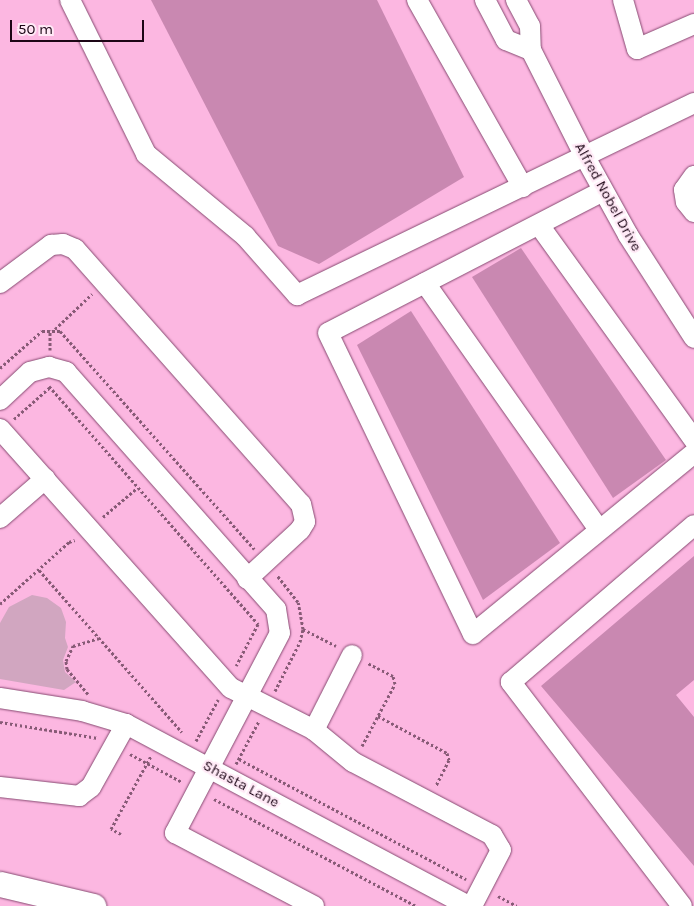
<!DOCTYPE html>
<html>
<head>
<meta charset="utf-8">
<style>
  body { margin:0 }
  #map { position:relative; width:694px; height:906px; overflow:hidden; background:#fcb7e1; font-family:Karla,sans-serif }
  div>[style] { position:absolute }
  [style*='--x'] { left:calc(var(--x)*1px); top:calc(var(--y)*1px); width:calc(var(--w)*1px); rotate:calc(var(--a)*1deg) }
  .green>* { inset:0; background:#d1a6c0 }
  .building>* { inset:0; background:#c988b1 }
  .path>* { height:3px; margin-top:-1.5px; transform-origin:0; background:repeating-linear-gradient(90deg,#875a76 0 2.5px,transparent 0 5px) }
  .roads { filter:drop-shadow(0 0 1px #864a71) drop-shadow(0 0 1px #864a71) }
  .minor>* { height:20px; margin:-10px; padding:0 10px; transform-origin:10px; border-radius:10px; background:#fff }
  .major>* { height:25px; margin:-12.5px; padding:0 12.5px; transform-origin:12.5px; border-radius:12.5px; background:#fff }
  span { translate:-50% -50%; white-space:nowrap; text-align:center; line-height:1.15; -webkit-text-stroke:4.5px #ffe9f6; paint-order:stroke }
  .street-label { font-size:15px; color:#1d0616 }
  .scale { position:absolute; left:10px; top:20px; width:134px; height:22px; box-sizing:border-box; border:2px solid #1d0616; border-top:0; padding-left:6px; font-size:15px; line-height:18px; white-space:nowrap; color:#1d0616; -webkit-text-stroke:4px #ffe9f6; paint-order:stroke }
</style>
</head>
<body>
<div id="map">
  <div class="green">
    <div style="clip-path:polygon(32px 595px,47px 598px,61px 608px,66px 622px,65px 638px,68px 647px,63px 660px,65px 672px,76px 682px,64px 690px,0 679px,0 623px,9px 607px)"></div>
  </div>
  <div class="building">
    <div style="clip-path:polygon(151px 0,377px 0,464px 177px,319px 264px,278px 246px)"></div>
    <div style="clip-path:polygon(521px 248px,666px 460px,613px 498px,472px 277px)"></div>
    <div style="clip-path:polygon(411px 311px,560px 543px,483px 600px,357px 345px)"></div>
    <div style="clip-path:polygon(694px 556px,694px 680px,676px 695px,694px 717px,694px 866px,541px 686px)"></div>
  </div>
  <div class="path">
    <div style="--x:55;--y:329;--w:51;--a:-43.4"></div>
    <div style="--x:50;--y:350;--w:20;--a:-90"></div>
    <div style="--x:0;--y:368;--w:56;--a:-41.4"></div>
    <div style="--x:42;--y:331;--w:18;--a:0"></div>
    <div style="--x:60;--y:331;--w:292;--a:48.3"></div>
    <div style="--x:49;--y:386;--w:317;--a:48.7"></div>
    <div style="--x:258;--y:624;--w:47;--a:117.6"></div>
    <div style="--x:14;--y:419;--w:47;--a:-41.5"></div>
    <div style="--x:103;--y:517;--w:45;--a:-40.5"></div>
    <div style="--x:39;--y:570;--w:216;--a:48.6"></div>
    <div style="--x:0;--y:604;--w:93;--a:-41.9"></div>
    <div style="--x:69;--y:542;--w:6;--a:-18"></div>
    <div style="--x:303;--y:629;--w:37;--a:27"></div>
    <div style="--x:275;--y:691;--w:55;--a:-63"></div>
    <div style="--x:300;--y:642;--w:13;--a:-77"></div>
    <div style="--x:303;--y:629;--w:27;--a:-100"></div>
    <div style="--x:298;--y:602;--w:34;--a:-128"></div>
    <div style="--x:88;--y:694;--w:33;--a:-130"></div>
    <div style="--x:67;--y:669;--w:8;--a:-97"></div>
    <div style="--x:66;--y:661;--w:17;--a:-65"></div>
    <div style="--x:73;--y:646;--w:27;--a:-17"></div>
    <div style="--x:378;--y:716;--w:78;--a:28.2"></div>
    <div style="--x:447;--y:753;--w:7;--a:74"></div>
    <div style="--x:449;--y:760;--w:28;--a:117"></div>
    <div style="--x:0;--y:722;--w:99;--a:9.3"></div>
    <div style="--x:196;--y:741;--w:47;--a:-61.8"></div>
    <div style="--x:362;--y:746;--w:70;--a:-62"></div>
    <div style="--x:395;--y:684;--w:8;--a:-104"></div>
    <div style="--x:393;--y:676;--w:28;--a:-153"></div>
    <div style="--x:130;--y:754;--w:59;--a:28.3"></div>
    <div style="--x:239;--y:759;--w:257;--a:27.9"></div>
    <div style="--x:236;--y:764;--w:49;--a:-61.9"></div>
    <div style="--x:214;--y:799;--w:229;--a:27.9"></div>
    <div style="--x:121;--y:834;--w:11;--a:-153"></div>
    <div style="--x:111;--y:829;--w:83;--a:-61.3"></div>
    <div style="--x:498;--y:896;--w:21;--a:28"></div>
  </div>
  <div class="roads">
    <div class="minor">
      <div style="--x:70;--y:0;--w:172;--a:63.7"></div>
      <div style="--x:146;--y:154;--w:129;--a:39.6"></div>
      <div style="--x:245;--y:236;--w:79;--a:48.6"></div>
      <div style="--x:297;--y:295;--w:441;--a:-25.8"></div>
      <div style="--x:417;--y:0;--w:215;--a:60.5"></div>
      <div style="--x:485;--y:0;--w:45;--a:62.3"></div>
      <div style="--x:506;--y:40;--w:27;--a:22"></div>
      <div style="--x:516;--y:0;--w:30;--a:62"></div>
      <div style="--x:530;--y:26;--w:24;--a:88"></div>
      <div style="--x:531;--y:50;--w:120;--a:63.2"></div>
      <div style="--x:585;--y:157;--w:89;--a:61.1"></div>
      <div style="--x:628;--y:235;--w:122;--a:57.3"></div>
      <div style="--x:623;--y:0;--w:51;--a:74.1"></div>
      <div style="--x:637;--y:49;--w:62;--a:-23.7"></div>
      <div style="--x:694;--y:176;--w:17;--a:126"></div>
      <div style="--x:684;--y:190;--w:12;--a:81"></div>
      <div style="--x:686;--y:202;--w:13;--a:51"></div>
      <div style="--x:603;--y:191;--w:309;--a:152.7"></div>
      <div style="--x:328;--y:333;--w:334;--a:64.3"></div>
      <div style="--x:473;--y:634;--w:286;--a:-39.3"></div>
      <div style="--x:539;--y:225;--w:265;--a:54.2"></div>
      <div style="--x:0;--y:283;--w:64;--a:-36.7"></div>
      <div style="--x:51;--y:245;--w:12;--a:-5"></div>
      <div style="--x:63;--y:244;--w:13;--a:23"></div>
      <div style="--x:75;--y:249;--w:341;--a:48.5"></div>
      <div style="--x:301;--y:504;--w:18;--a:77"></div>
      <div style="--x:305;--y:522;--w:9;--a:122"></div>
      <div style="--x:300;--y:530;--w:72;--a:137.2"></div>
      <div style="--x:425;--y:283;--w:302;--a:54.8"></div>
      <div style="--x:0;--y:400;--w:41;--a:-43"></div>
      <div style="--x:30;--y:372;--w:20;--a:-15"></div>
      <div style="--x:49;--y:367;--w:18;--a:16"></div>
      <div style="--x:66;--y:372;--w:317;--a:48.5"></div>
      <div style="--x:276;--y:609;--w:24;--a:81"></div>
      <div style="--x:280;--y:633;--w:226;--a:117.7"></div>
      <div style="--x:175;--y:833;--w:157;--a:27.7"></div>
      <div style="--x:0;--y:429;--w:347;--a:48.3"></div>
      <div style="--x:231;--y:688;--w:93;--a:26.8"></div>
      <div style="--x:314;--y:730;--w:50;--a:39.4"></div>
      <div style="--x:353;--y:762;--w:157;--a:27.7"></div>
      <div style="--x:492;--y:835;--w:17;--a:59"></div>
      <div style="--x:501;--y:850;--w:63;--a:117.4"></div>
      <div style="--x:0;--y:518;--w:60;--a:-40.9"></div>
      <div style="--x:0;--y:698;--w:83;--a:9"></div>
      <div style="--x:82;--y:711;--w:46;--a:16.5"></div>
      <div style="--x:126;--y:724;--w:388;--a:28"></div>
      <div style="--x:314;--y:730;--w:84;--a:-63.1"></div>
      <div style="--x:0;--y:787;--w:80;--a:6.5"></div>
      <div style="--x:79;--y:796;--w:15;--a:-37"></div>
      <div style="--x:91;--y:787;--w:72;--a:-60.9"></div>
      <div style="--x:682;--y:906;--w:282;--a:-127.4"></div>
      <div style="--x:511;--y:682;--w:241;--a:-40.6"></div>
    </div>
    <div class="major">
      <div style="--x:0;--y:884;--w:96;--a:13.3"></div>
    </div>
  </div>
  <div class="street-label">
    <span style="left:608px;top:197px;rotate:61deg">Alfred Nobel Drive</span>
    <span style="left:241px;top:784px;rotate:28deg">Shasta Lane</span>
  </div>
  <div class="scale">50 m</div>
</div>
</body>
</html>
